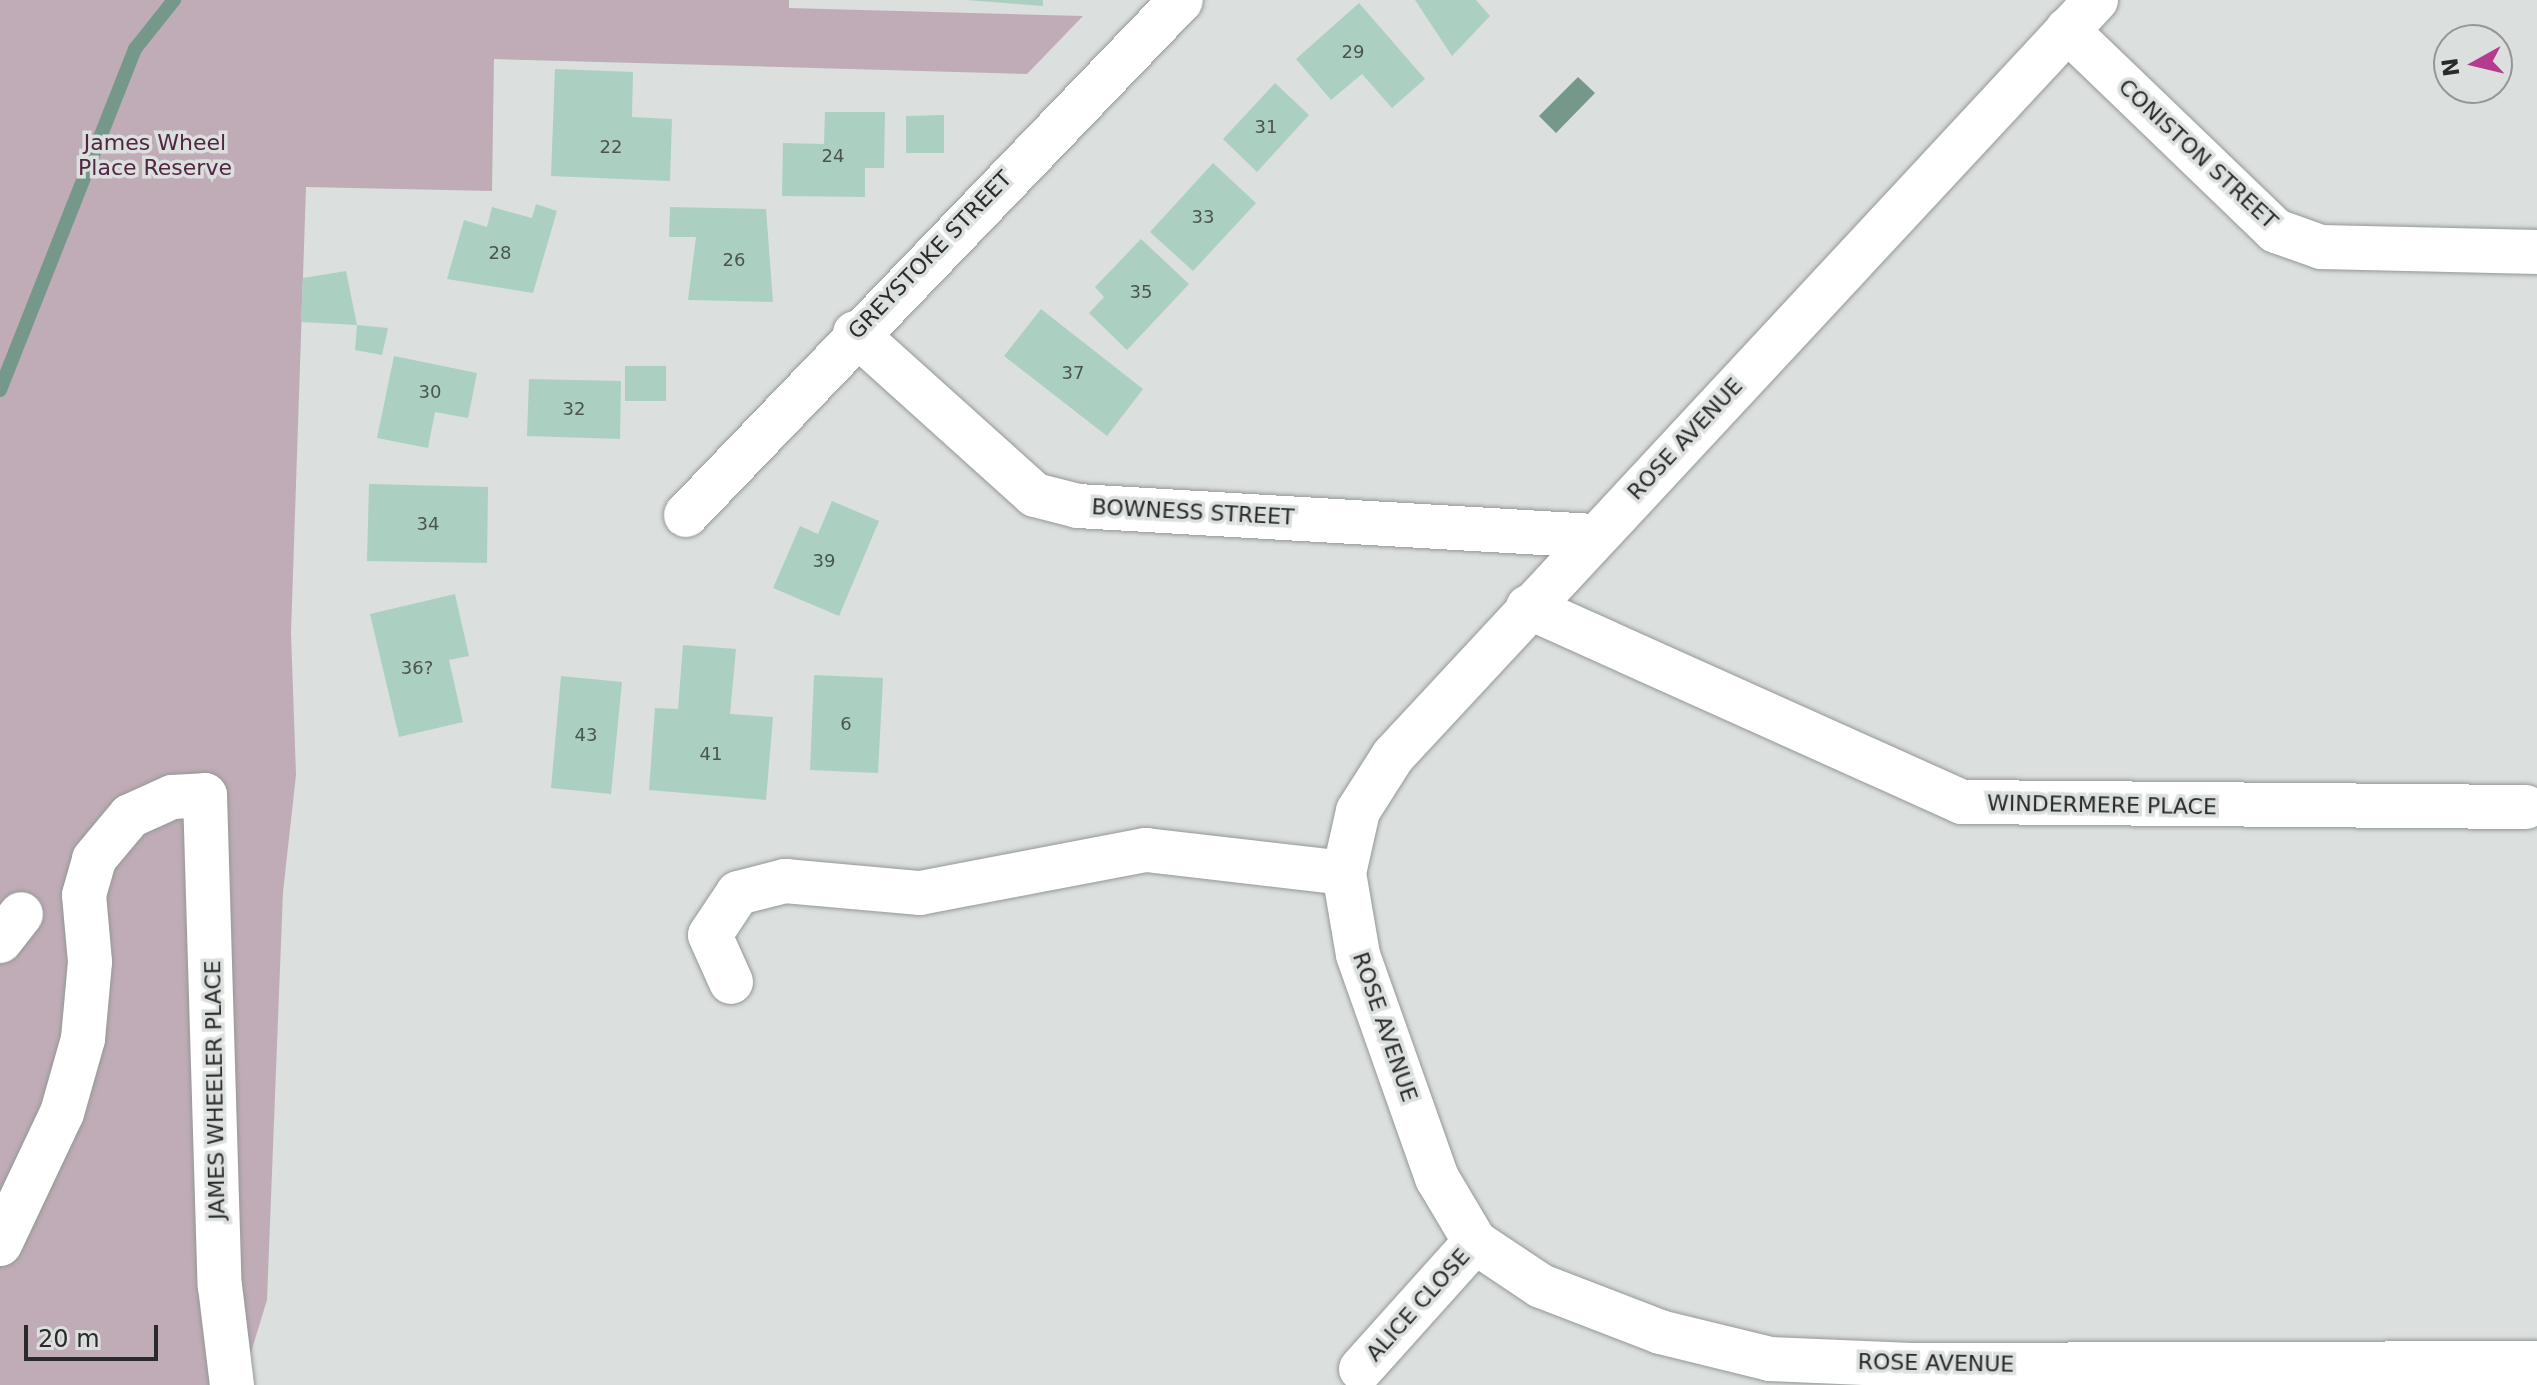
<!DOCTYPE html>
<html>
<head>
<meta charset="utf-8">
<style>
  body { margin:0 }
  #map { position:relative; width:2537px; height:1385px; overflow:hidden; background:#dbdfde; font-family:"DejaVu Sans",sans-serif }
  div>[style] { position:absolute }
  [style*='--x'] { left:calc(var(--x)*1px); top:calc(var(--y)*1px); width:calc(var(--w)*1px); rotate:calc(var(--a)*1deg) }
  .green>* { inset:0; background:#c0acb7 }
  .water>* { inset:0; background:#75988b }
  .stream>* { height:14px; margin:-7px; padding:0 7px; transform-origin:7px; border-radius:7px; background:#75988b }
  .building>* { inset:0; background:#abd0c2 }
  .roads { filter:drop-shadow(0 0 2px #949896) drop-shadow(0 0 2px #949896) }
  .minor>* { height:44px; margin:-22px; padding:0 22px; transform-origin:22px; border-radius:22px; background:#fff }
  span { translate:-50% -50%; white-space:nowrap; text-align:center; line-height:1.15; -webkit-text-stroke:7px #dbdfde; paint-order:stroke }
  .number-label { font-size:18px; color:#4a5450 }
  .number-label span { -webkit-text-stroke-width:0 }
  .park-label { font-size:22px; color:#502641 }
  .street-label { font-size:22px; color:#292b2a }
  .north { position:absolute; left:2433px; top:24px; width:80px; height:80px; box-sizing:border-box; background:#dbdfde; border:2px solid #949796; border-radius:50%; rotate:262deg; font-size:22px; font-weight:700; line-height:32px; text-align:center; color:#292b2a }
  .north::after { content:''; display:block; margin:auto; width:28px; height:36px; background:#b53b8e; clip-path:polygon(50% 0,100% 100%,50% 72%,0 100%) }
  .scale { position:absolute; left:24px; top:1325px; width:134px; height:36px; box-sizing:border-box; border:4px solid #292b2a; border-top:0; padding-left:10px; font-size:24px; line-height:28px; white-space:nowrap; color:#292b2a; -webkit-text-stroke:6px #dbdfde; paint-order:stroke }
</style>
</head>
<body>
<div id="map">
  <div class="green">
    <div style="clip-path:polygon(0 0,789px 0,789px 8px,1083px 16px,1027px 74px,494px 59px,492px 191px,306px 187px,291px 633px,296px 775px,283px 892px,267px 1300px,241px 1385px,0 1385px)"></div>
  </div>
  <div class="water">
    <div style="clip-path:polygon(1578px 77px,1595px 93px,1556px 133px,1539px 116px)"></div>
  </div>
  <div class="stream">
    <div style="--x:0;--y:390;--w:367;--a:-68.4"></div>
    <div style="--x:135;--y:49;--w:63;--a:-51.5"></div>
  </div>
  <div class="building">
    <div style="clip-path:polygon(966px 0,1043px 0,1043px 6px)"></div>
    <div style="clip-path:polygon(1415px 0,1476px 0,1490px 16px,1452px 56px)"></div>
    <div style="clip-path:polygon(1359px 3px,1425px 79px,1392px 108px,1362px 74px,1331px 100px,1296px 59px)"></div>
    <div style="clip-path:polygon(555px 69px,633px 72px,632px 117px,672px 119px,670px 181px,551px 176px)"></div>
    <div style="clip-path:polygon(1275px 83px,1309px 115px,1257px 172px,1223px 139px)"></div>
    <div style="clip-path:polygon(825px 112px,885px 112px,884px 168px,865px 168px,865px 197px,782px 196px,783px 143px,824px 144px)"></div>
    <div style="clip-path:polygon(944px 115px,944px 153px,906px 153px,906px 116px)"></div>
    <div style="clip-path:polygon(1213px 163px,1256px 203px,1193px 271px,1150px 232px)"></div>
    <div style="clip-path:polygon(536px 204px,557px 211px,533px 293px,447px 279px,464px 220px,487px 227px,492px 207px,532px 218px)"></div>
    <div style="clip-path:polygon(670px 207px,766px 209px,773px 302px,688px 300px,696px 237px,669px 237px)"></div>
    <div style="clip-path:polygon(1141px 239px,1189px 284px,1127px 350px,1089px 313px,1104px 297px,1095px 287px)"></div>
    <div style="clip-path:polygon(346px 271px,357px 325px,301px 322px,303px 278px)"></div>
    <div style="clip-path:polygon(1041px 309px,1143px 389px,1107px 436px,1004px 356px)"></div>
    <div style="clip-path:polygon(357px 325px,388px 328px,382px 355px,355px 350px)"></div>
    <div style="clip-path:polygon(394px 356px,477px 373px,468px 418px,435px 412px,428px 448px,377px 438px)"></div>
    <div style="clip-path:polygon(625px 366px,666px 366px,666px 401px,625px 401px)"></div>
    <div style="clip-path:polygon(529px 379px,621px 381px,620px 439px,527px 436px)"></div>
    <div style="clip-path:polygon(369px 484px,488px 487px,487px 563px,367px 561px)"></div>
    <div style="clip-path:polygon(832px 501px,879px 521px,839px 616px,773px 588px,800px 526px,818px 534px)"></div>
    <div style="clip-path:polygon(455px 594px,469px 656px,449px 660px,463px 722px,399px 737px,370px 614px)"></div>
    <div style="clip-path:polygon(683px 645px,736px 649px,730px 714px,773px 717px,766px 800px,649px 790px,655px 708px,678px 709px)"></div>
    <div style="clip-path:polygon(814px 675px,883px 678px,878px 773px,810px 770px)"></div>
    <div style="clip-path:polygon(561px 676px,622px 682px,611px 794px,551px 788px)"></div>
  </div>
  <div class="roads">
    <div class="minor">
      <div style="--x:2096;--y:0;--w:1032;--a:132.92"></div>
      <div style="--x:1393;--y:756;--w:65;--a:122.5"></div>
      <div style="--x:1358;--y:811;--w:64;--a:102.7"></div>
      <div style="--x:1344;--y:873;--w:83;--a:80.3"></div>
      <div style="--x:1358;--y:955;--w:237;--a:70.5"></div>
      <div style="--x:1437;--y:1178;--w:74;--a:59.3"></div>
      <div style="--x:1475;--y:1242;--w:79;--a:33.7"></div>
      <div style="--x:1541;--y:1286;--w:128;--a:21.1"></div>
      <div style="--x:1660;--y:1332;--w:113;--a:13.8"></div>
      <div style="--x:1770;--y:1359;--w:141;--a:2.4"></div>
      <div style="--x:1911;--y:1365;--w:626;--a:-0.18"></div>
      <div style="--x:2067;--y:30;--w:290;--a:43.9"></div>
      <div style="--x:2276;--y:231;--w:48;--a:19.6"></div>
      <div style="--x:2321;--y:247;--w:216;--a:1.3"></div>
      <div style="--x:855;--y:333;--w:242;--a:42"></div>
      <div style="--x:1035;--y:495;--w:44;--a:14.3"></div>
      <div style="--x:1078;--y:506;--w:517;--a:3.33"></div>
      <div style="--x:686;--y:515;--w:714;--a:-46.13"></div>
      <div style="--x:1528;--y:607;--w:476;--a:24.2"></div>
      <div style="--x:1962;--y:802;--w:564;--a:0.51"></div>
      <div style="--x:0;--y:941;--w:34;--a:-52"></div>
      <div style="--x:731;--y:982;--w:51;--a:-114.1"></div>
      <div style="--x:710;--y:935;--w:50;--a:-56.3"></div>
      <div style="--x:738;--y:893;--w:49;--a:-14.3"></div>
      <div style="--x:785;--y:881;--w:136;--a:5.1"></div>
      <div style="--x:920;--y:893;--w:230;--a:-10.8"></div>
      <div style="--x:1146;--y:850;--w:199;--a:6.6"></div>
      <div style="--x:0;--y:1244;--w:145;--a:-64.7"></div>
      <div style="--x:62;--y:1113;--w:77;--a:-74.2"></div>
      <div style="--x:83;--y:1039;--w:77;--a:-84.8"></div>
      <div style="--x:90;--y:962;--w:67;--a:-95.1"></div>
      <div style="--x:84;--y:895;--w:37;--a:-74"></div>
      <div style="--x:94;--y:859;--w:56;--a:-50.1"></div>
      <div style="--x:130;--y:816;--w:46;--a:-24.3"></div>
      <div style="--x:172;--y:797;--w:33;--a:-3"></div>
      <div style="--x:205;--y:795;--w:491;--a:88.3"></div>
      <div style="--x:220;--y:1286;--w:100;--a:83.1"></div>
      <div style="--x:1361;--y:1369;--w:171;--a:-48.1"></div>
    </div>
  </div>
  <div class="number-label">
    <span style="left:1353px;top:52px">29</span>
    <span style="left:1266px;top:127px">31</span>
    <span style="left:611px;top:147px">22</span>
    <span style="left:833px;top:156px">24</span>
    <span style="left:1203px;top:217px">33</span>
    <span style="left:500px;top:253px">28</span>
    <span style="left:734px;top:260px">26</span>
    <span style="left:1141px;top:292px">35</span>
    <span style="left:1073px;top:373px">37</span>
    <span style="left:430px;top:392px">30</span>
    <span style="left:574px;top:409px">32</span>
    <span style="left:428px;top:524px">34</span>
    <span style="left:824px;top:561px">39</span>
    <span style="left:417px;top:668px">36?</span>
    <span style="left:846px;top:724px">6</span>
    <span style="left:586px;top:735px">43</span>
    <span style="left:711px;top:754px">41</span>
  </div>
  <div class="park-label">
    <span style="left:155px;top:155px">James Wheel<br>Place Reserve</span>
  </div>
  <div class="street-label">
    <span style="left:2198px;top:154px;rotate:43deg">CONISTON STREET</span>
    <span style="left:930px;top:255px;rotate:-46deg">GREYSTOKE STREET</span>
    <span style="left:1685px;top:439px;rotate:-47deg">ROSE AVENUE</span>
    <span style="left:1193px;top:512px;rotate:3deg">BOWNESS STREET</span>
    <span style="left:2102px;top:805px;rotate:1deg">WINDERMERE PLACE</span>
    <span style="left:1385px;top:1027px;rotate:71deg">ROSE AVENUE</span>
    <span style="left:215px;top:1090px;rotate:-91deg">JAMES WHEELER PLACE</span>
    <span style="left:1418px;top:1305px;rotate:-48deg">ALICE CLOSE</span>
    <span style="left:1936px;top:1363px;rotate:1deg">ROSE AVENUE</span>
  </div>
  <div class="north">N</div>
  <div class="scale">20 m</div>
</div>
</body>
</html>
